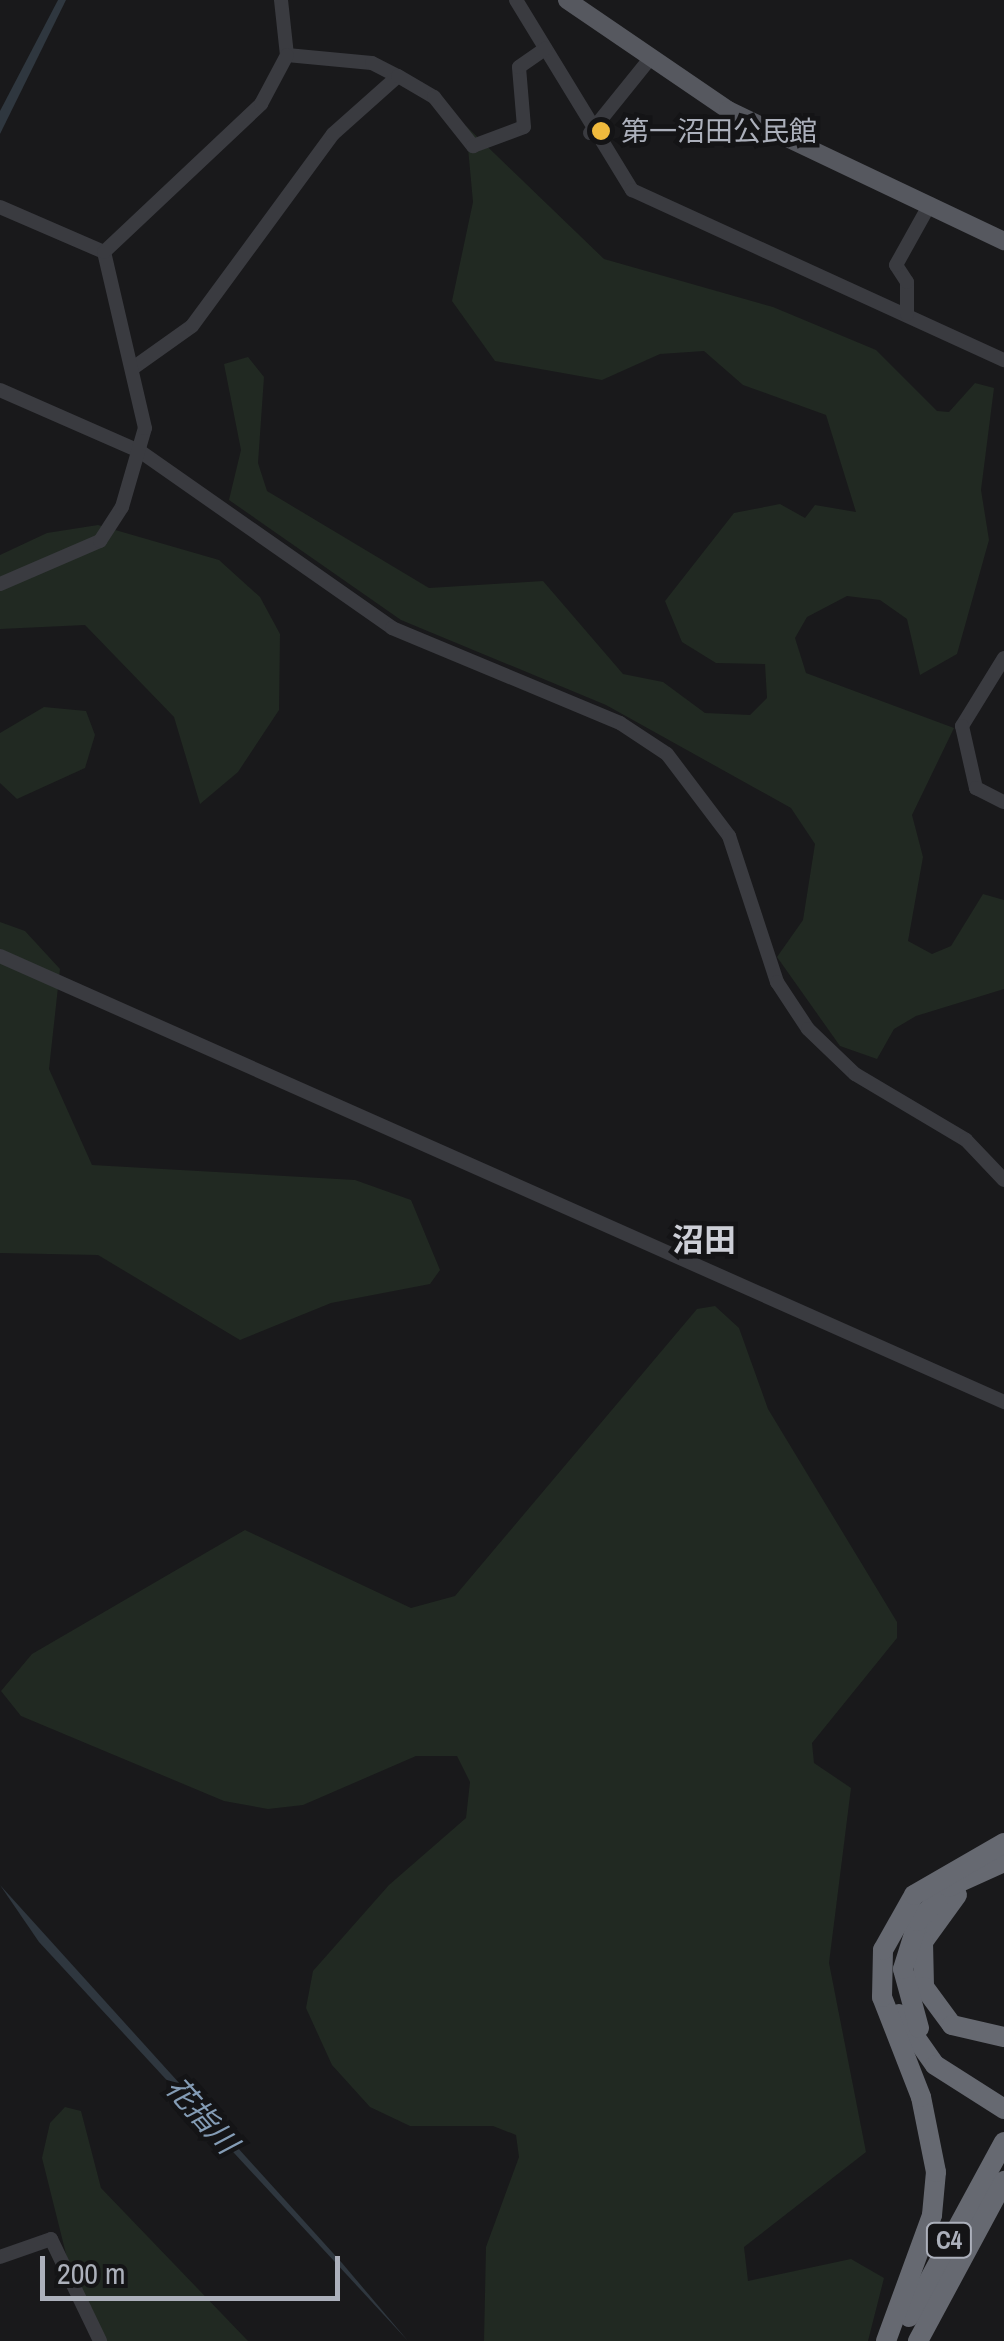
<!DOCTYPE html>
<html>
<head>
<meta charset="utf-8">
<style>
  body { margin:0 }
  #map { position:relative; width:1004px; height:2341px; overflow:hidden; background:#19191b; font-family:"Archivo Narrow","Noto Sans JP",sans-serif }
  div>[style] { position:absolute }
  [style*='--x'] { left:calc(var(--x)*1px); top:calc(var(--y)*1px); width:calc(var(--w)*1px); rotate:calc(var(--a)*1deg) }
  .green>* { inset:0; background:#212922 }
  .water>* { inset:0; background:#2f373f }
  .minor>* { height:14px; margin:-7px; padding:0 7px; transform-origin:7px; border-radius:7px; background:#3a3b40 }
  .major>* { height:18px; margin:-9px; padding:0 9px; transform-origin:9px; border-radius:9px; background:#56585f }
  .highway>* { height:20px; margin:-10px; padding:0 10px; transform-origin:10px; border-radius:10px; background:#666971 }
  .dots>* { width:28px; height:28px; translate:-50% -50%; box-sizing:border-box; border:5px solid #141416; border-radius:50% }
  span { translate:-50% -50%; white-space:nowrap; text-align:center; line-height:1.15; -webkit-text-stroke:9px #141416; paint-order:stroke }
  .shield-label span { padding:2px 8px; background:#141416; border:2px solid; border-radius:8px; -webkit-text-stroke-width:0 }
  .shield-label { font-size:25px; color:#acb0bb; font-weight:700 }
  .poi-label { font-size:28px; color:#acb0bb }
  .left { translate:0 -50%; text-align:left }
  .water-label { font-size:30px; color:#849cb5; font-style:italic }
  .quarter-label { font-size:32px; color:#cdcfd7; font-weight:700 }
  .scale { position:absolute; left:40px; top:2256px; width:300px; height:45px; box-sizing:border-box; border:5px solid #acb0bb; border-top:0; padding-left:12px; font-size:30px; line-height:35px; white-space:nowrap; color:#acb0bb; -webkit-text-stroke:8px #141416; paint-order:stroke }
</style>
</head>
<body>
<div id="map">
  <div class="green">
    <div style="clip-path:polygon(466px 126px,604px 259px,773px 307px,876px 350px,937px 411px,949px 412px,975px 383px,994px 388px,981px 490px,989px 540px,957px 654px,920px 675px,907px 619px,880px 600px,847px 596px,807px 617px,795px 638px,806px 673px,954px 728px,912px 815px,923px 857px,908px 941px,932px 954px,951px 946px,983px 894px,1004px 900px,1004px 989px,916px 1016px,894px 1029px,877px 1059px,840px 1046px,777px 957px,803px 920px,815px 844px,791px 808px,606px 705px,401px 620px,229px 500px,241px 450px,224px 364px,248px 357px,264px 377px,258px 463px,267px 491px,429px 588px,543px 581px,623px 674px,663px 682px,705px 713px,750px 715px,767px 698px,765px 664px,716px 663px,682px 642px,665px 601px,734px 513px,780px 504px,805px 518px,815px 505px,856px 512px,826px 415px,743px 385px,704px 351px,660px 354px,602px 380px,495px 361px,452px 301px,473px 202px)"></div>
    <div style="clip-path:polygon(98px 525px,219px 560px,260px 597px,280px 634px,279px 710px,238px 772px,200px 804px,174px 717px,85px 625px,0 629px,0 555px,47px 533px)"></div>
    <div style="clip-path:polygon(44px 707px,86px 711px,95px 735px,85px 768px,17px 799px,0 783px,0 733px)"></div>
    <div style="clip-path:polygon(0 922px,25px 931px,60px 969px,49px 1069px,92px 1165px,355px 1180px,411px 1200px,440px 1270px,430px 1284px,331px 1303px,240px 1340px,98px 1255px,0 1253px)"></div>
    <div style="clip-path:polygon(715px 1306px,739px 1328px,768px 1409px,897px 1622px,897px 1638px,812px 1743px,814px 1763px,851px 1788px,829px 1963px,866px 2152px,744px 2247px,748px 2281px,851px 2259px,884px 2278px,868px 2341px,484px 2341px,486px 2247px,519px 2157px,516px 2135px,493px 2126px,410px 2126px,370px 2107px,332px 2065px,306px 2008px,313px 1971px,389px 1885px,466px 1818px,470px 1782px,457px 1756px,416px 1756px,303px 1805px,268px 1809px,224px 1801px,21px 1716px,1px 1691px,32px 1654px,245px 1530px,411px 1608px,455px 1596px,697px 1309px)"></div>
    <div style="clip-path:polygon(65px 2107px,81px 2111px,101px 2188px,248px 2341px,105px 2341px,67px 2258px,42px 2158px,50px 2123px)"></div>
  </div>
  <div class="water">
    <div style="clip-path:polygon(58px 0,66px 0,0 134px,0 111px)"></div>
    <div style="clip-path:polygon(0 1885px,342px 2263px,408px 2341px,39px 1942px)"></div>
  </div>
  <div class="minor">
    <div style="--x:281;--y:0;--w:55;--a:83.8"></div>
    <div style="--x:287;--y:55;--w:85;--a:5.4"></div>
    <div style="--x:372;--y:63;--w:29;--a:27"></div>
    <div style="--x:516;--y:0;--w:223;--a:58.6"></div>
    <div style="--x:632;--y:190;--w:409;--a:24.6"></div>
    <div style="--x:590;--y:133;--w:92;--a:-51.1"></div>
    <div style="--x:0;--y:207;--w:113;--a:23.4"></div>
    <div style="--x:907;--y:314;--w:32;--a:-90"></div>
    <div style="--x:907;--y:282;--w:20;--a:-123"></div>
    <div style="--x:896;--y:265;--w:70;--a:-60.9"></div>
    <div style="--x:133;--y:368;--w:72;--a:-35.4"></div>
    <div style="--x:192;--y:326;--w:238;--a:-53.7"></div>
    <div style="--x:333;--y:134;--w:87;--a:-41.7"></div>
    <div style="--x:398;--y:76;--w:42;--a:30.3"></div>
    <div style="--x:434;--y:97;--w:63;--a:51.5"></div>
    <div style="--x:473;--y:146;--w:54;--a:-20.4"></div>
    <div style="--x:524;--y:127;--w:60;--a:-94.8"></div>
    <div style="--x:519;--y:67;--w:32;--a:-35"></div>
    <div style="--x:0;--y:390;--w:154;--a:23.7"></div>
    <div style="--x:141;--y:452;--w:307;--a:35"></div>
    <div style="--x:392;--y:628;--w:247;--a:22.6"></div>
    <div style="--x:620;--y:723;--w:56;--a:33.4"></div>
    <div style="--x:667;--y:754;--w:103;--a:52.9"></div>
    <div style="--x:729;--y:836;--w:154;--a:71.8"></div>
    <div style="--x:777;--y:982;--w:56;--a:56.6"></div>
    <div style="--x:808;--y:1029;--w:65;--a:43.8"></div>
    <div style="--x:855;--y:1074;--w:129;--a:30.7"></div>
    <div style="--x:966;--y:1140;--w:55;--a:46.5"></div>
    <div style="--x:0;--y:584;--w:109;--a:-23.3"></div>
    <div style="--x:100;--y:541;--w:40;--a:-57.1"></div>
    <div style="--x:122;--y:507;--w:82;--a:-73.8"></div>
    <div style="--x:145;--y:428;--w:181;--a:-103.1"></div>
    <div style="--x:104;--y:252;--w:216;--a:-43.3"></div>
    <div style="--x:261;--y:104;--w:55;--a:-62"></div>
    <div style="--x:1004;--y:658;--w:80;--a:121.7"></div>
    <div style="--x:962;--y:726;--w:64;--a:77.3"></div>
    <div style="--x:976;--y:788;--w:31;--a:27"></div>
    <div style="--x:0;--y:956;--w:1099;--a:23.95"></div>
    <div style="--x:0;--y:2257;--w:54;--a:-19.4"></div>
    <div style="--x:51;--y:2239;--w:113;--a:64.3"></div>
  </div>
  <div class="major">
    <div style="--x:567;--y:0;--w:195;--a:34.3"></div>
    <div style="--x:728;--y:110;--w:306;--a:25.4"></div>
  </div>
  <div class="highway">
    <div style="--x:957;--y:1895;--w:58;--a:125.9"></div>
    <div style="--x:923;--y:1942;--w:45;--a:88.7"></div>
    <div style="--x:924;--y:1987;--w:47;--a:53.6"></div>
    <div style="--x:952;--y:2025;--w:53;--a:13"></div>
    <div style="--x:899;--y:2014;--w:62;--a:54.8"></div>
    <div style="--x:935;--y:2065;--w:82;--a:32.5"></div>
    <div style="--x:919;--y:2028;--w:61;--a:-105.2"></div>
    <div style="--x:903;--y:1969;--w:50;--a:-72.6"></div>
    <div style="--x:918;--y:1921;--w:46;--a:-47.6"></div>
    <div style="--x:949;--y:1887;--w:60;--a:-24.4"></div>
    <div style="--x:909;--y:2317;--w:199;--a:-61.5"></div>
    <div style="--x:886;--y:2341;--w:134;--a:-69.9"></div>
    <div style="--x:932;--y:2215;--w:43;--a:-84.7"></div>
    <div style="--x:936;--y:2172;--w:76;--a:-101.3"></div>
    <div style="--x:921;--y:2097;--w:107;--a:-111.3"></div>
    <div style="--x:882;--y:1997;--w:47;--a:-88.8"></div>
    <div style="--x:883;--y:1950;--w:63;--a:-60.6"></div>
    <div style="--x:914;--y:1895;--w:104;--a:-30"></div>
    <div style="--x:918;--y:2341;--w:182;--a:-61.7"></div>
  </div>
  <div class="dots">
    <div style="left:601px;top:131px;background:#f0ba3d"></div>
  </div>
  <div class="shield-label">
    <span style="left:949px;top:2240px">C4</span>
  </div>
  <div class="poi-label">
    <span class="left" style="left:621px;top:131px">第一沼田公民館</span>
  </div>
  <div class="water-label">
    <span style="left:202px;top:2115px;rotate:48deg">花指川</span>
  </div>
  <div class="quarter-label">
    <span style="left:704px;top:1240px">沼田</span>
  </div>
  <div class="scale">200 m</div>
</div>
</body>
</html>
